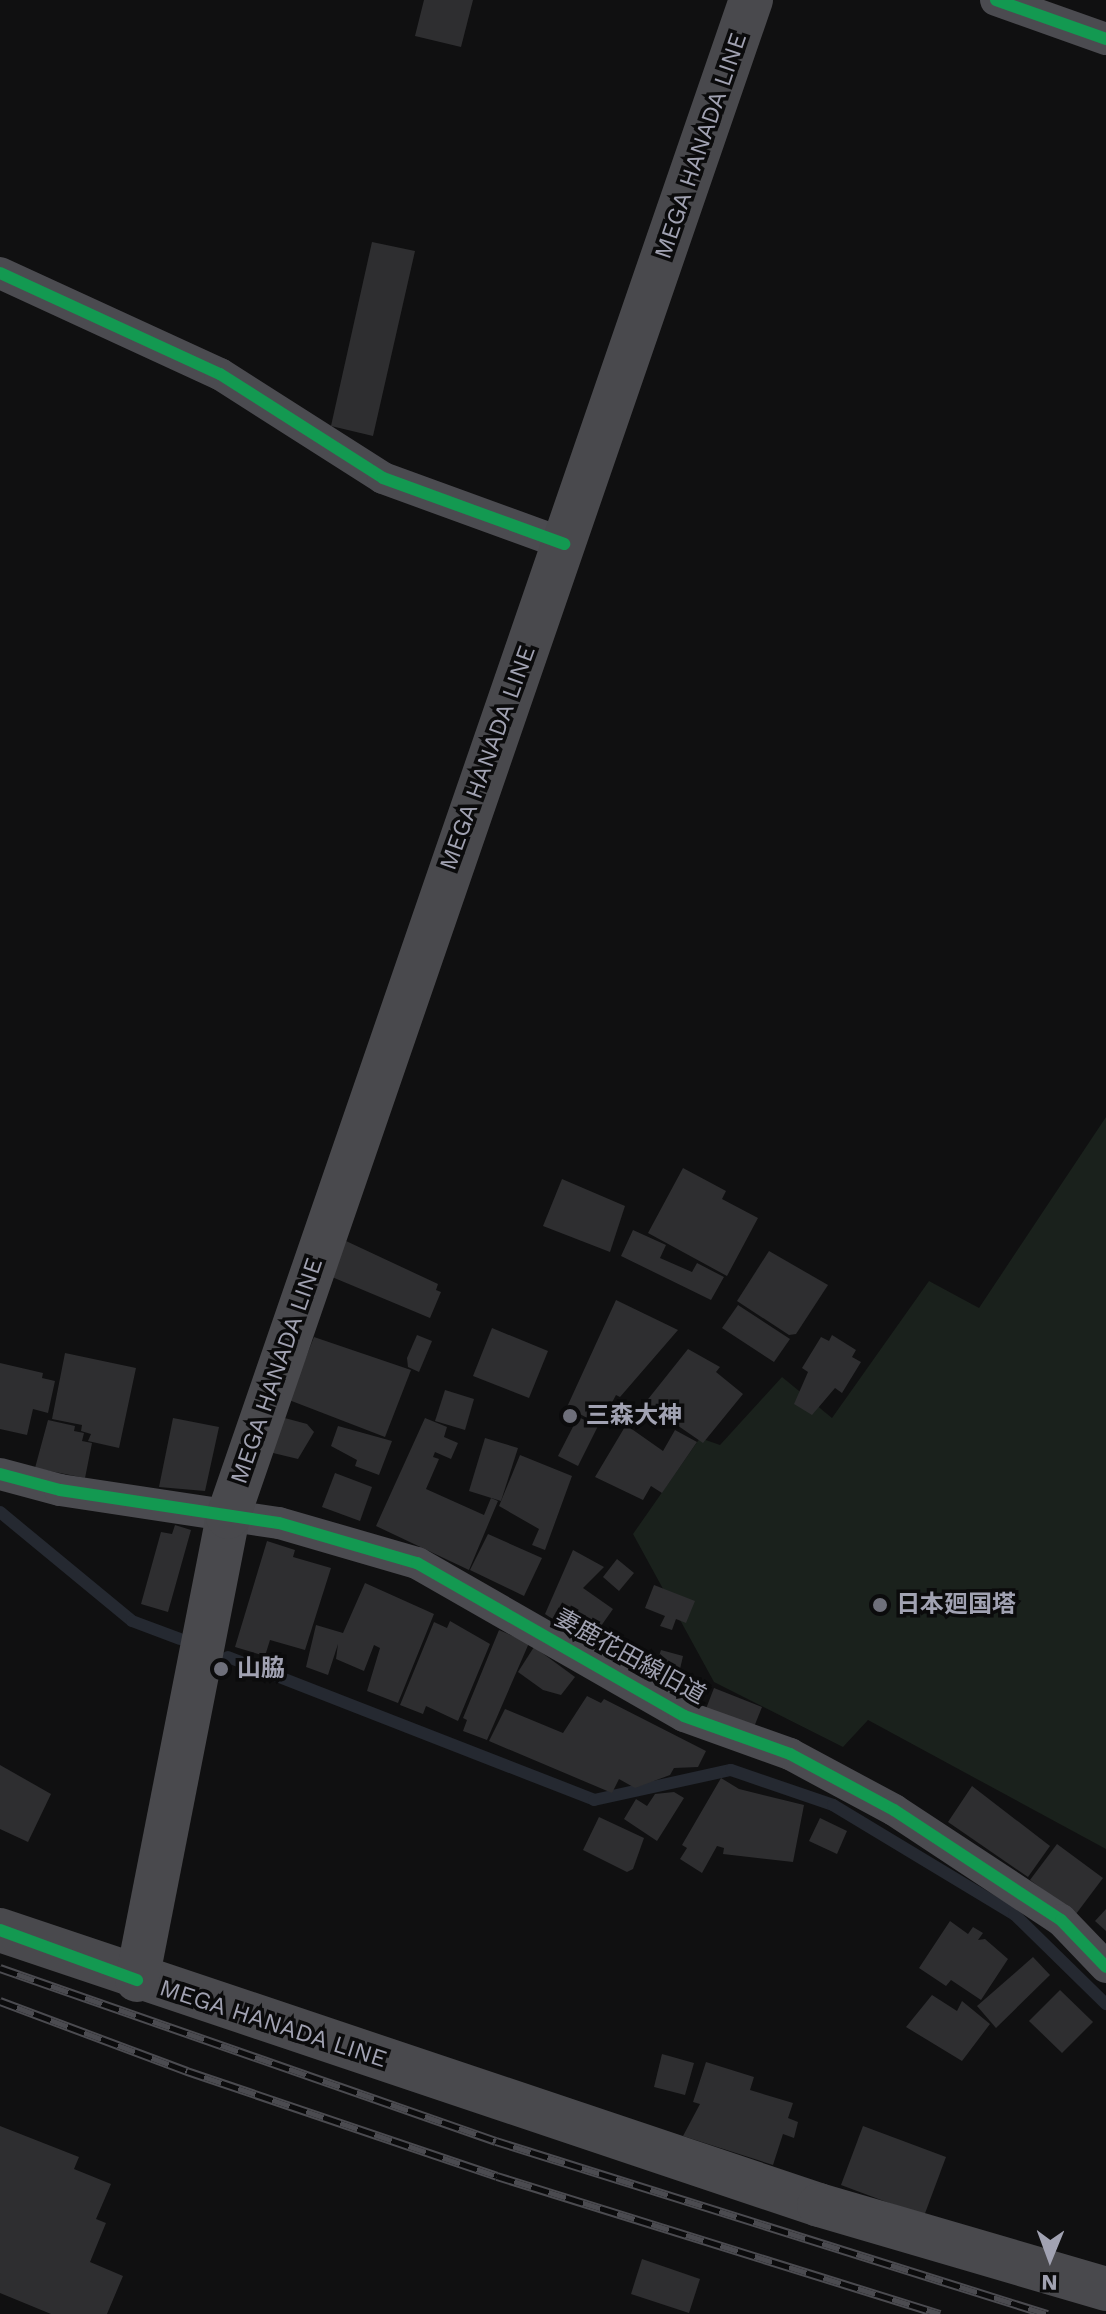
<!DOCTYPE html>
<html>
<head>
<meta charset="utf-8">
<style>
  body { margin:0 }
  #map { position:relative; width:1106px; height:2314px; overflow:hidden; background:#101011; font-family:"Work Sans","Noto Sans JP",sans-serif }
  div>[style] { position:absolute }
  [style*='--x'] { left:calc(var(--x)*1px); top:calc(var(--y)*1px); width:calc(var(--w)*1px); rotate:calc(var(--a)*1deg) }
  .green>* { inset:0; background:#1a211c }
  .stream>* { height:12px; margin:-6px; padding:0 6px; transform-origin:6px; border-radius:6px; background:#252931 }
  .building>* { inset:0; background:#2e2e30 }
  .street>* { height:32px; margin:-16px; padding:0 16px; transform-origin:16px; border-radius:16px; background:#4b4b50 }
  .secondary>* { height:44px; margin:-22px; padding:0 22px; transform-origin:22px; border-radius:22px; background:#49494d }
  .rail>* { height:9px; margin-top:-4.5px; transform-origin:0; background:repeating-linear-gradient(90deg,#0b0b0c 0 18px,#4b4b50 0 36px); box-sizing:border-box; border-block:2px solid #4b4b50 }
  .cycleway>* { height:12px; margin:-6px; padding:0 6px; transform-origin:6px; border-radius:6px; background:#139951 }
  .dots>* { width:22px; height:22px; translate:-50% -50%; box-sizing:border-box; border:4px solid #0b0b0c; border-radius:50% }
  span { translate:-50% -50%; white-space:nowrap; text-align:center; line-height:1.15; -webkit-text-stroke:7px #0b0b0c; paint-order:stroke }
  .street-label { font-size:24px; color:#a1a2b2 }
  .poi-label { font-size:24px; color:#a1a2b2; font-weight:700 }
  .left { translate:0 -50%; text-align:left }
  .north { position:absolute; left:1010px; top:2218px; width:80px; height:80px; -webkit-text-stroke:6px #0b0b0c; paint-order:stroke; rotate:181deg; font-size:22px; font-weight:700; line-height:32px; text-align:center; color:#a1a2b2 }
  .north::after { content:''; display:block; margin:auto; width:28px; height:36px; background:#a1a2b2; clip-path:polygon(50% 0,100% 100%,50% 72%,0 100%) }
</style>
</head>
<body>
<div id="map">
  <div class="green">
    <div style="clip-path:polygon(1106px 1117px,1106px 1849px,868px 1720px,843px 1747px,714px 1682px,633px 1534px,700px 1438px,720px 1445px,782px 1377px,832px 1418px,929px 1281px,979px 1308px)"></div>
  </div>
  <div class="stream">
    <div style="--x:0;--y:1512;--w:171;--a:39.5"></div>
    <div style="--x:132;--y:1621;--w:51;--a:20.6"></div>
    <div style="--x:228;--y:1657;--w:393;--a:21.3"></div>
    <div style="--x:594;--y:1800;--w:140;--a:-12.4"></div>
    <div style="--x:731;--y:1770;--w:108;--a:18.9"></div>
    <div style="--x:833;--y:1805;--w:211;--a:31.1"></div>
    <div style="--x:1014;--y:1914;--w:129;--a:44.4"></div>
  </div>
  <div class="building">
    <div style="clip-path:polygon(424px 0,473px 0,461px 47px,415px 36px)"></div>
    <div style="clip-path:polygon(372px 242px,415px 251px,373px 436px,331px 426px)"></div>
    <div style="clip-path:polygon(683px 1168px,726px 1191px,722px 1199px,758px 1218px,727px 1276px,648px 1233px)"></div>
    <div style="clip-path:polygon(562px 1179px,625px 1206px,610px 1252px,543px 1226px)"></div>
    <div style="clip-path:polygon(633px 1230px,666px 1245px,660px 1258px,692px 1272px,697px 1263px,724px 1277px,711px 1300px,621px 1256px)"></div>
    <div style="clip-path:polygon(346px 1241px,438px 1284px,436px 1290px,441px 1292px,430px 1318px,332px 1277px)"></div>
    <div style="clip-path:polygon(769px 1251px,828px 1285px,796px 1334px,789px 1335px,737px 1301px)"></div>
    <div style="clip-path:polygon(616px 1300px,678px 1330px,620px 1397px,616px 1395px,600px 1425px,567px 1407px)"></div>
    <div style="clip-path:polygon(738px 1305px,790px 1339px,774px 1362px,722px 1328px)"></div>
    <div style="clip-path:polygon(492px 1328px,548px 1351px,529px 1398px,473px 1376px)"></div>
    <div style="clip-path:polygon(417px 1335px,432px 1341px,419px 1372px,408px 1367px,407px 1358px)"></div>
    <div style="clip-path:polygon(832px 1335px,856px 1350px,852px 1357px,861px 1362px,842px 1393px,835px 1388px,812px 1415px,794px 1404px,808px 1372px,802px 1368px,821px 1337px,829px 1341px)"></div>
    <div style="clip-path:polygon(314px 1337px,411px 1370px,385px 1437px,289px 1400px)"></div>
    <div style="clip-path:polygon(688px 1349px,720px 1367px,716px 1372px,743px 1394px,703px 1443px,645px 1403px)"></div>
    <div style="clip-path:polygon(65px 1353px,136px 1368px,119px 1448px,88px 1441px,91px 1434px,81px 1431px,82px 1425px,52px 1419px)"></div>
    <div style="clip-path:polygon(0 1363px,43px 1373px,42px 1378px,55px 1381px,48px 1413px,33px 1409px,27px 1435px,0 1429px)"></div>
    <div style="clip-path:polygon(445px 1390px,474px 1399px,465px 1430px,435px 1421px)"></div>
    <div style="clip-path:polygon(281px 1417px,307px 1424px,314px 1432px,298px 1459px,269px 1452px)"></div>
    <div style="clip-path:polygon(578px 1417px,598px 1426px,578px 1466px,558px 1456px)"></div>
    <div style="clip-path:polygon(173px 1418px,219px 1427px,205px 1491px,159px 1487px)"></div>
    <div style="clip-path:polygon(425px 1418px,447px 1427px,444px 1437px,458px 1443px,451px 1459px,435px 1452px,433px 1457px,439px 1459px,426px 1489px,484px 1515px,491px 1498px,498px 1501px,469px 1570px,376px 1526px)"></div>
    <div style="clip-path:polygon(48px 1420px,75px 1426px,74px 1431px,84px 1433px,82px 1441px,92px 1443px,85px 1478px,35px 1468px)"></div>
    <div style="clip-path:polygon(626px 1425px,663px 1451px,675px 1430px,697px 1442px,662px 1493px,651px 1486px,643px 1500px,595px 1477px)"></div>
    <div style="clip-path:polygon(338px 1426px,392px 1441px,379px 1475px,355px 1466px,357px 1460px,331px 1446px)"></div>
    <div style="clip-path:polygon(485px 1438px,518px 1448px,501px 1501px,469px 1491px)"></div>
    <div style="clip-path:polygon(520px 1455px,572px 1476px,545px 1550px,532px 1545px,539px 1529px,499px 1506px)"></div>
    <div style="clip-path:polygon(335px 1473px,372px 1487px,360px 1521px,322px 1507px)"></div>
    <div style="clip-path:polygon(175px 1525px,191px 1530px,168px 1612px,141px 1604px,161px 1532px,172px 1534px)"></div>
    <div style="clip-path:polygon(488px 1534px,542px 1558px,524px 1596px,470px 1570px)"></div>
    <div style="clip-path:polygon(267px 1541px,295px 1550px,293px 1557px,331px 1568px,305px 1650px,270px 1640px,265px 1656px,235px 1647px)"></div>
    <div style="clip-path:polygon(573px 1550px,604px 1567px,583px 1588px,613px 1609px,601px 1626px,611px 1634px,599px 1650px,545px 1614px)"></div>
    <div style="clip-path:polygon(617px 1559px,634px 1573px,619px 1591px,603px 1577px)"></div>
    <div style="clip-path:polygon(365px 1583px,434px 1614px,398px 1703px,367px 1691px,380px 1648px,374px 1645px,364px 1671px,336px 1659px,338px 1644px,328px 1675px,306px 1667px,316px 1625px,343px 1633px)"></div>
    <div style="clip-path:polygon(654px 1585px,695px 1601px,686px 1623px,676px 1619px,672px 1630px,660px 1626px,665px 1616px,645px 1608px)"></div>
    <div style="clip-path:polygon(450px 1621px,490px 1644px,458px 1721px,426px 1706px,423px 1714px,400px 1705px,434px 1622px,447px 1628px)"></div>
    <div style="clip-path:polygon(499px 1630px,529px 1643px,487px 1740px,463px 1731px,467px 1720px,463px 1718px)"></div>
    <div style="clip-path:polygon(534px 1647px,575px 1677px,561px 1695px,543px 1690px,518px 1672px)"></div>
    <div style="clip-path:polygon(661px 1650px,683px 1656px,680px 1669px,657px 1662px)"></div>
    <div style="clip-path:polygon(714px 1688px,762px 1707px,752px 1732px,704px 1714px)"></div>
    <div style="clip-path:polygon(587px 1696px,601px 1703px,604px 1699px,706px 1751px,698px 1767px,674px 1768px,670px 1775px,635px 1788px,619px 1779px,612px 1793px,489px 1741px,505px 1709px,563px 1733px)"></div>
    <div style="clip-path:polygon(0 1765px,51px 1794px,28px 1842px,0 1829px)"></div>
    <div style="clip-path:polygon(721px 1778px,739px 1789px,804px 1805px,793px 1862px,723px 1854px,724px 1848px,717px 1846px,702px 1873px,680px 1859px,687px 1848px,682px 1845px)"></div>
    <div style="clip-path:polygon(972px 1786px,1050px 1846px,1028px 1877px,948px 1822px)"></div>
    <div style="clip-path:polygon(674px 1792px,684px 1798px,657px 1841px,624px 1819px,636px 1799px,647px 1806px,655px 1794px)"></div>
    <div style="clip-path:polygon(599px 1817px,644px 1838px,633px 1869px,627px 1872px,583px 1850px)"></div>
    <div style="clip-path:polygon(820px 1818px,847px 1831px,837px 1854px,809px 1841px)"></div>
    <div style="clip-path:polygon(1057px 1844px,1103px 1878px,1076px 1914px,1030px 1880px)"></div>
    <div style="clip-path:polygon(1106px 1909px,1106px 1931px,1095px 1921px)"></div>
    <div style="clip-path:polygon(950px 1921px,968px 1934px,973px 1927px,983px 1933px,978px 1940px,985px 1939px,1008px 1959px,981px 2000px,951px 1980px,946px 1986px,919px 1968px)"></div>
    <div style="clip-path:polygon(1033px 1957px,1050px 1975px,996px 2028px,977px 2006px)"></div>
    <div style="clip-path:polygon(1060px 1990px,1093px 2022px,1062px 2053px,1029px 2021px)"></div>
    <div style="clip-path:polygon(932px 1995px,957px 2011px,962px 2001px,990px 2024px,962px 2061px,906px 2027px)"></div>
    <div style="clip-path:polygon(662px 2054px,694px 2063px,685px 2095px,654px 2087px)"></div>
    <div style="clip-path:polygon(706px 2062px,754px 2077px,750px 2090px,793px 2103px,788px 2118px,798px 2122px,794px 2138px,783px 2134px,773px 2165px,683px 2136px,700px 2104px,693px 2102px)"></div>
    <div style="clip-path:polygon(0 2126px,79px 2157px,74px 2169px,111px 2184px,96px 2219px,106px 2223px,90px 2262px,123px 2276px,107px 2314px,51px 2314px,0 2293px)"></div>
    <div style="clip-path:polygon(863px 2126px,946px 2157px,924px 2216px,841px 2185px)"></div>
    <div style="clip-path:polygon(642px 2259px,700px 2279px,689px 2313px,631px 2294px)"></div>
  </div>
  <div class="street">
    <div style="--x:996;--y:0;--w:117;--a:19.5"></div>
    <div style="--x:0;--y:273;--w:242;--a:24.7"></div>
    <div style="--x:220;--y:374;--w:193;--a:32.5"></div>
    <div style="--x:383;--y:478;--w:193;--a:20"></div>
    <div style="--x:0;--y:1474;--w:62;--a:14.9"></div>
    <div style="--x:60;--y:1490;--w:221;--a:8.6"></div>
    <div style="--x:279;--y:1523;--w:144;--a:16.2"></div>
    <div style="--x:417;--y:1563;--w:308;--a:29.8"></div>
    <div style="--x:684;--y:1716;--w:113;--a:19.7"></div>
    <div style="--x:790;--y:1754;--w:118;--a:28.3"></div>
    <div style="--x:894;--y:1810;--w:200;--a:33.4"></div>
    <div style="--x:1061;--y:1920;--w:65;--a:46.2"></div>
  </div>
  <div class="secondary">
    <div style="--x:0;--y:1930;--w:864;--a:18.56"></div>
    <div style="--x:819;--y:2205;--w:299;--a:16.3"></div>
    <div style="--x:137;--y:1980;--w:472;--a:-78.9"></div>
    <div style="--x:228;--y:1517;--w:1605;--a:-70.98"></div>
  </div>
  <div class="rail">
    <div style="--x:0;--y:1968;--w:525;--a:19.23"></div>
    <div style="--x:496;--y:2141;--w:578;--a:17.43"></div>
    <div style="--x:0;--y:2001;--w:200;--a:20.5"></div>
    <div style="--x:187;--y:2071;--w:327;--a:18.7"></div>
    <div style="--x:497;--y:2176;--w:464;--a:17.3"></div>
  </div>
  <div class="cycleway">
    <div style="--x:996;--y:0;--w:117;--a:19.5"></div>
    <div style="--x:0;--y:273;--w:242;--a:24.7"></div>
    <div style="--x:220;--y:374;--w:193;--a:32.5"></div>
    <div style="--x:383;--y:478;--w:193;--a:20"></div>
    <div style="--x:0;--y:1474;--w:62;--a:14.9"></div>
    <div style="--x:60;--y:1490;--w:221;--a:8.6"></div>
    <div style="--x:279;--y:1523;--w:144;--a:16.2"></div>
    <div style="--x:417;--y:1563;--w:308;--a:29.8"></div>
    <div style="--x:684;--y:1716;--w:113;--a:19.7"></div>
    <div style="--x:790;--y:1754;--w:118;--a:28.3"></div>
    <div style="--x:894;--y:1810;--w:200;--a:33.4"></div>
    <div style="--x:1061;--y:1920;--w:65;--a:46.2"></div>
    <div style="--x:0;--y:1930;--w:146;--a:20.1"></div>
  </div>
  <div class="dots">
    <div style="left:570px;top:1416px;background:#6e6f7a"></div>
    <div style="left:880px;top:1605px;background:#6e6f7a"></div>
    <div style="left:221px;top:1669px;background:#6e6f7a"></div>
  </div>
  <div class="street-label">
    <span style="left:701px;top:146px;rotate:-71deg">MEGA HANADA LINE</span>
    <span style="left:488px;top:758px;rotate:-70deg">MEGA HANADA LINE</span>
    <span style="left:277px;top:1371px;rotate:-71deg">MEGA HANADA LINE</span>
    <span style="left:630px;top:1657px;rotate:29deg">妻鹿花田線旧道</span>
    <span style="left:273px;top:2024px;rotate:18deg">MEGA HANADA LINE</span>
  </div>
  <div class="poi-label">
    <span class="left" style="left:586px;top:1416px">三森大神</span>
    <span class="left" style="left:896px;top:1605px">日本廻国塔</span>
    <span class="left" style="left:237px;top:1669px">山脇</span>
  </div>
  <div class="north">N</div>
</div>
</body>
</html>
